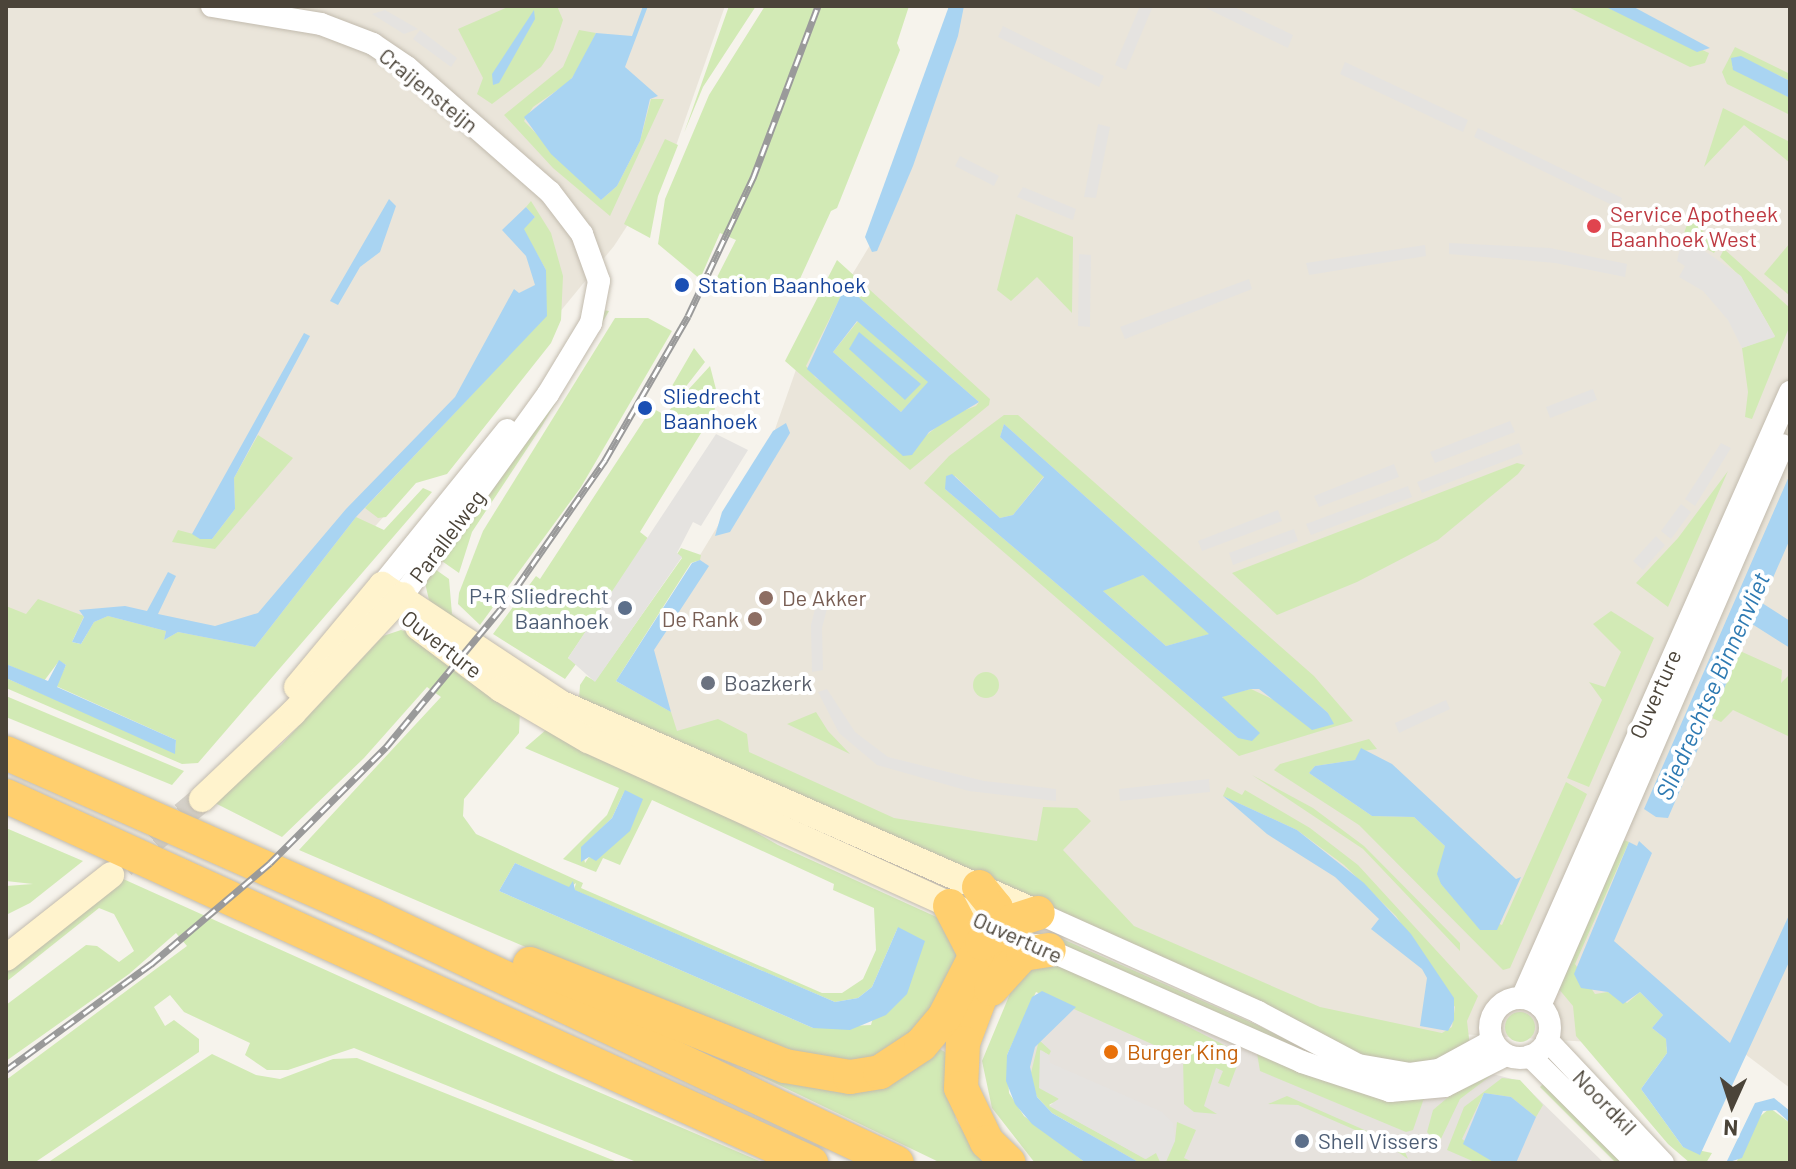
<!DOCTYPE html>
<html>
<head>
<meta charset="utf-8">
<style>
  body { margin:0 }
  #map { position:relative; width:1796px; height:1169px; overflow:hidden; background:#f6f3ec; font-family:Barlow,sans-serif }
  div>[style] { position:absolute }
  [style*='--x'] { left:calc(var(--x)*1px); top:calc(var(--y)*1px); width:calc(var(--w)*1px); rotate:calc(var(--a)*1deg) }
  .residential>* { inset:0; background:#eae5da }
  .industrial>* { inset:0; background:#e6e2dd }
  .green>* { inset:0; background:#d2eab5 }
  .round { border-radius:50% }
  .parking>* { inset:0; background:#e5e3e0 }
  .water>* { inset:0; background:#a9d4f2 }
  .secondary-tunnel>* { height:26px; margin-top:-13px; transform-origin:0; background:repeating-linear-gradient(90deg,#d4d0c8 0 26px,transparent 0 39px) }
  .roads { filter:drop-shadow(0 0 2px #c2bbae) drop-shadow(0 0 2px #c2bbae) }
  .tertiary>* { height:22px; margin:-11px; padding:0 11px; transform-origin:11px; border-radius:11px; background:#fff }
  .tertiary>.ring { margin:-11px; padding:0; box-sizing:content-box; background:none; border:22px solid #fff; border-radius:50% }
  .secondary>* { height:26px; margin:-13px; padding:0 13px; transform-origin:13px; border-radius:13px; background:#fff3cd }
  .motorway>* { height:34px; margin:-17px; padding:0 17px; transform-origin:17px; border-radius:17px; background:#ffcf6e }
  .rail>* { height:7px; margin-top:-3.5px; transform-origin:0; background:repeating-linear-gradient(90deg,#fff 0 12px,#9a9a9a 0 24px); box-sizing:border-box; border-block:2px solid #9a9a9a }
  .dots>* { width:22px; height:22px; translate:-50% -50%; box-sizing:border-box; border:4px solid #fff; border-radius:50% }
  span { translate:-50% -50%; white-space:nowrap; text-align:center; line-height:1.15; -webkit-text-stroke:8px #fff; paint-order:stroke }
  .street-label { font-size:22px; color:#4b4439 }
  .health-label { font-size:22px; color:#be3a42 }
  .left { translate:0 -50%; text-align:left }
  .transit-label { font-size:22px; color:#164399 }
  .service-label { font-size:22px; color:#4e5e75 }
  .right { translate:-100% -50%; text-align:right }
  .education-label { font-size:22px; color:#785e54 }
  .worship-label { font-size:22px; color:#5b616d }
  .food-label { font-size:22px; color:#c56008 }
  .water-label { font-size:24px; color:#2e7ab2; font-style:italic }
  .frame { position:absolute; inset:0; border:8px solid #4b4439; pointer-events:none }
  .north { position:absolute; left:1692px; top:1065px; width:80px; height:80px; -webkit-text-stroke:6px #fff; paint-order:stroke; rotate:183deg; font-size:22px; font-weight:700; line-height:32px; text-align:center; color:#4b4439 }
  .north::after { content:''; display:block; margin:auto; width:28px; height:36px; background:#4b4439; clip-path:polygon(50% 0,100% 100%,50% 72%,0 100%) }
</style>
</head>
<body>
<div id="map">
  <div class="residential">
    <div style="clip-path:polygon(6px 6px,725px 6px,672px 157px,614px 246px,490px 397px,258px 658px,6px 623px)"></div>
    <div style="clip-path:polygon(961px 6px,1790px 6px,1790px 1088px,1741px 1051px,1327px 1026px,617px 718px,629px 672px,773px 435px,798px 364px,881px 227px)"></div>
  </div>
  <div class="industrial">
    <div style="clip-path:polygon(1057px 967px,1308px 1073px,1489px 1073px,1520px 1081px,1604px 1163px,1117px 1163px,1014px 1068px)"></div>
  </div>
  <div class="green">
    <div style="clip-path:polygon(510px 6px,557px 6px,563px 20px,553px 50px,541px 67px,492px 104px,477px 94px,483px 78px,458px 29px)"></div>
    <div style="clip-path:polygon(729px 6px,756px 6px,703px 87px,684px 133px)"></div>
    <div style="clip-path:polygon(765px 6px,909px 6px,897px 43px,900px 50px,837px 208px,831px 211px,793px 294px,772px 277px,752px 290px,732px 295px,712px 287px,736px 240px,720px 233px,700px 279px,658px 244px,665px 199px,709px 95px)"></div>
    <div style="clip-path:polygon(1566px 6px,1604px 6px,1709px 53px,1705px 63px,1690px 67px)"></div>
    <div style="clip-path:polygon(579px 30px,596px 33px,579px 68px,569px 82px,533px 107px,524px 121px,601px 200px,617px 186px,640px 141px,651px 99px,664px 99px,610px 216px,553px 168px,504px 115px,563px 67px)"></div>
    <div style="clip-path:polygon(1735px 47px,1790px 74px,1790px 81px,1741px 57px,1732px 67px,1790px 98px,1790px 115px,1727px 84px,1722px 72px)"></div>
    <div style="clip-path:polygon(1723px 108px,1790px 142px,1790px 163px,1744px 125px,1704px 167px)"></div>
    <div style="clip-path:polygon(665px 139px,678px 145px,658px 196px,650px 238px,624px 224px)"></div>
    <div style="clip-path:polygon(531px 201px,551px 233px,563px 276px,561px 320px,551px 343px,447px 474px,416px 483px,386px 517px,378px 518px,365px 508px,546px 316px,546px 270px,523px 229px,535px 217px,526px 207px)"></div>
    <div style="clip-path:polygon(1016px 214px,1073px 237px,1072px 313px,1037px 277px,1011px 301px,997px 290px)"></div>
    <div style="clip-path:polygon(1689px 219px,1719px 245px,1714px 253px,1683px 236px)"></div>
    <div style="clip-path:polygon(1790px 243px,1790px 296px,1764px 274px)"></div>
    <div style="clip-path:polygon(1724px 249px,1790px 308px,1790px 325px,1752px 419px,1745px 417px,1748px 392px,1742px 348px,1775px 336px,1741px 277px,1720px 257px)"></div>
    <div style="clip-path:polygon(evenodd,837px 260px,990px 399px,989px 405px,910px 470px,785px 361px,837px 260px,843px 292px,854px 293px,979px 402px,976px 406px,952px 415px,924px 437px,816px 378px,806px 366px,843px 292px)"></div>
    <div style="clip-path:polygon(603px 310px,609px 311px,542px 426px,472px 532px,459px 573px,439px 559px)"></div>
    <div style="clip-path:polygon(615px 318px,648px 318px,672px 331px,581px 487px,480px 625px,458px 604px,459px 593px,483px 531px)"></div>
    <div style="clip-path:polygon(858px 321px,929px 382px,901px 412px,833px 352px)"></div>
    <div style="clip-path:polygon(694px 348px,705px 362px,684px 389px,679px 386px,661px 405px)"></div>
    <div style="clip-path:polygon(710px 366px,718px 397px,714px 412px,640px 532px,649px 539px,568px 658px,576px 664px,565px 679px,493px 634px,536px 576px,540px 579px,652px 408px,665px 415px)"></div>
    <div style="clip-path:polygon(evenodd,1004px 415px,1018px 415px,1314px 676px,1353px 721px,1239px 756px,924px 483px,949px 456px,1004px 415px,1004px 424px,1328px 713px,1333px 724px,1326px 725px,1251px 689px,1222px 696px,1238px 738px,945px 489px,955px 476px,1000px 518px,1013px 515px,1044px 476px,1000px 437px,1004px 424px)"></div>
    <div style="clip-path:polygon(258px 435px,293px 458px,215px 549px,172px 542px,178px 530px,212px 539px,235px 509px,234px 478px)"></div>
    <div style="clip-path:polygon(1517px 463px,1525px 465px,1518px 474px,1438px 540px,1357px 582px,1277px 615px,1232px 573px)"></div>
    <div style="clip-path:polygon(1728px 471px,1668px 607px,1636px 583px,1678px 538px)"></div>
    <div style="clip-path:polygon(423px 488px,432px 492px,198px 763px,182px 764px,6px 688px,6px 678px,175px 751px,176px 740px,56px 686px,66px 665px,59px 661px,44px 681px,6px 664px,6px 606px,26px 614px,38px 599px,84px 616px,72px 642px,81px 644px,94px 622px,108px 616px,166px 631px,164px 640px,178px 632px,255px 647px,356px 517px,384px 530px)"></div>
    <div style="clip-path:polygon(681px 548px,701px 555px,700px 560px,691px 563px,616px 681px,671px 712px,677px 731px,718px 719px,747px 734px,749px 752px,894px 818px,1037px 841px,1043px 807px,1077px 808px,1091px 821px,1063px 850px,1134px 926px,1320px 1007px,1442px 1033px,1452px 1027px,1455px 1007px,1396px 916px,1344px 865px,1297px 830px,1223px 796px,1227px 787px,1242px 795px,1245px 790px,1310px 828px,1358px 865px,1478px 996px,1467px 1021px,1470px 1047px,1445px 1062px,1380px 1065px,579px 699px,580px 685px,586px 676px,595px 681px,682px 558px,677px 554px)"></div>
    <div style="clip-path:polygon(432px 567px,449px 579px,452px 614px,473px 631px,470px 636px,429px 600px,425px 583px)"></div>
    <div style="clip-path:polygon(1143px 575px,1210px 634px,1166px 646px,1102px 590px)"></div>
    <div style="clip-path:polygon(1611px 611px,1654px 638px,1589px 787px,1567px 778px,1602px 700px,1589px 682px,1605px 687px,1621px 652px,1593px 624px)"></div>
    <div style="clip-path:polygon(evenodd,401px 630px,419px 636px,520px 711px,519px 733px,464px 799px,463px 816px,476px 834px,583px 883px,581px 888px,822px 993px,842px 993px,863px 979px,876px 950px,874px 908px,833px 890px,834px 884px,652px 800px,620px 865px,603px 858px,596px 872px,563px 859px,607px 815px,619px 788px,525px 748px,547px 729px,674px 785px,778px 845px,952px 924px,964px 941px,933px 1011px,885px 1055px,833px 1066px,600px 979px,299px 850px,441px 697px,427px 687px,364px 758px,282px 837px,211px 801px,281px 745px,383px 636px,401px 630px,625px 790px,597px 860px,589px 857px,585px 863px,582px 847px,612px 818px,625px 790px,401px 630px,515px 863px,569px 888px,576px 883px,574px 890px,835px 1002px,858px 998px,872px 987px,898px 927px,871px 1025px,813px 1028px,499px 891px,515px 863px)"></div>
    <div style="clip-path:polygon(1740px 651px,1782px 670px,1781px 683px,1790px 674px,1790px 737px,1733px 710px,1721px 722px,1712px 718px)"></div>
    <div class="round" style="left:973px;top:672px;width:26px;height:26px"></div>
    <div style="clip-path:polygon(6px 696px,184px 771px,172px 785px,6px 717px)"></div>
    <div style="clip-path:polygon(816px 712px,828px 731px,850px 754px,787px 724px)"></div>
    <div style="clip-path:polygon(1369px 739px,1377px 749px,1363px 751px,1355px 760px,1315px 766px,1309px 773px,1372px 816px,1414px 817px,1445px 846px,1441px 884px,1466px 911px,1502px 925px,1566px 782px,1587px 794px,1510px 968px,1503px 970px,1359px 825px,1274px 770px,1280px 764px)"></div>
    <div style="clip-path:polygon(1252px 775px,1313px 808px,1364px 846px,1460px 943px,1460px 951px,1363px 849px)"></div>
    <div style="clip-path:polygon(6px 828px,83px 861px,30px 903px,6px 915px,6px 886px,33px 884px,6px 881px)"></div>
    <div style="clip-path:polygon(1616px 837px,1629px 842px,1575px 964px,1595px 994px,1608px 992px,1627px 1003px,1640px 992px,1663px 1015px,1652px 1028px,1666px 1039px,1667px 1053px,1641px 1089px,1683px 1147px,1712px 1153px,1706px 1163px,1690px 1163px,1668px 1144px,1576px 1036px,1573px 1006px,1553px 982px)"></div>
    <div style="clip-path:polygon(121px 878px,559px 1075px,764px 1163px,639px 1163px,354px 1048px,288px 1070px,267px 1070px,245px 1055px,250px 1043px,184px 1012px,170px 995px,154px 1007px,165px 1026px,174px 1020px,199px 1039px,199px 1052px,34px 1163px,6px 1163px,6px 1080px,187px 946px,176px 933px,129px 974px,6px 1061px,6px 1005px,86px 945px,97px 946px,119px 962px,134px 951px,114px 914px,99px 908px,6px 982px,6px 968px)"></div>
    <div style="clip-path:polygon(1049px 933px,1257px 1025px,1366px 1080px,1046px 940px)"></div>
    <div style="clip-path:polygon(1038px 958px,1095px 979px,1232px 1049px,1238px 1063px,1229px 1087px,1218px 1083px,1223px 1071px,1216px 1068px,1204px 1106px,1217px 1114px,1194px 1112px,1184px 1104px,1183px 1058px,1036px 992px,1007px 1055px,1009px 1093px,1024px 1116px,1086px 1163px,1035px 1163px,992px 1108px,982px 1061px,1019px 972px)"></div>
    <div class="round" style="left:1505px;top:1012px;width:30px;height:30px"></div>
    <div style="clip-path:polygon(663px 1029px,805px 1080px,936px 1047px,945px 1052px,956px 1120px,985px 1163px,941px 1163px)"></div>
    <div style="clip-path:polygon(1039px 1040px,1051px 1051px,1049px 1055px,1041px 1050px,1059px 1099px,1049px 1105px,1145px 1159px,1175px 1141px,1177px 1122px,1196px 1130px,1184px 1158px,1195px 1163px,1140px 1163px,1052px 1113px,1037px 1097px,1030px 1077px)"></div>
    <div style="clip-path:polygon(1257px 1053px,1424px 1098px,1413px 1130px,1406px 1132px,1260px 1071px)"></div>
    <div style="clip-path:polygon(212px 1054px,256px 1075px,280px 1079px,333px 1059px,357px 1058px,620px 1163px,47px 1163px)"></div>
    <div style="clip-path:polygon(1493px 1074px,1460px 1099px,1438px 1145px,1427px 1132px,1433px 1110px,1453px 1093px)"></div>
    <div style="clip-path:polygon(1502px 1078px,1520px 1080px,1543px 1105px,1536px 1117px,1511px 1097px,1484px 1093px,1462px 1139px,1495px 1163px,1477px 1163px,1447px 1150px,1464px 1107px)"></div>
    <div style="clip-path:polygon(1547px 1080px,1627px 1163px,1616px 1163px,1540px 1087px)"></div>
    <div style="clip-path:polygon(1287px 1096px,1403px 1147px,1408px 1159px,1385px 1143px,1298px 1105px,1268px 1104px)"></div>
    <div style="clip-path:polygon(1770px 1108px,1790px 1123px,1790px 1163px,1736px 1163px,1757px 1119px)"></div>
  </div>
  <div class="parking">
    <div style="clip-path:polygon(1140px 6px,1153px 6px,1126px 70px,1115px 65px)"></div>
    <div style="clip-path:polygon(1202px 6px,1232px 6px,1293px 35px,1288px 48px)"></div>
    <div style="clip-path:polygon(385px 10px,418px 29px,404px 34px,372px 14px)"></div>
    <div style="clip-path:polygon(1003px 26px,1104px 76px,1099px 87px,998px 37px)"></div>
    <div style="clip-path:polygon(420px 30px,457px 58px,451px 67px,413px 39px)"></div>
    <div style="clip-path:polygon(1345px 62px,1468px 120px,1463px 132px,1340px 74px)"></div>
    <div style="clip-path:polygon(1098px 124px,1110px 127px,1096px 198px,1084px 197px)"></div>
    <div style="clip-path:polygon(1478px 128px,1622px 198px,1618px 208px,1474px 137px)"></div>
    <div style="clip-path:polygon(960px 156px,999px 176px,994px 186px,955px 166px)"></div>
    <div style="clip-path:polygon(1023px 187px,1076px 209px,1073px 220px,1017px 197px)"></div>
    <div style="clip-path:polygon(1683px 236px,1741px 276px,1775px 337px,1742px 348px,1728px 320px,1703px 291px,1679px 277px,1685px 266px,1677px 261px)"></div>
    <div style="clip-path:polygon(1449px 243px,1550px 248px,1627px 264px,1625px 277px,1555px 263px,1449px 254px)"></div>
    <div style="clip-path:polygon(1425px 245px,1426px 256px,1309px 275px,1306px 263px)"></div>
    <div style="clip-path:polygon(1079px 254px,1091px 255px,1090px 327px,1078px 326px)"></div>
    <div style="clip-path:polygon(1249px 279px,1252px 289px,1125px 339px,1120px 327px)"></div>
    <div style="clip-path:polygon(1593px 389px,1597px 400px,1550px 418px,1546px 407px)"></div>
    <div style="clip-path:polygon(1510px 421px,1515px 432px,1435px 463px,1430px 452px)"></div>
    <div style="clip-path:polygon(716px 434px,748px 450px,701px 526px,693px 522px,677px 553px,682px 557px,595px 682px,568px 658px)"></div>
    <div style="clip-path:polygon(1519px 443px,1523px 454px,1422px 493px,1417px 482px)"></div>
    <div style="clip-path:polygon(1721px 443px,1731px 448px,1695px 506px,1685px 499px)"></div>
    <div style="clip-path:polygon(1394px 464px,1399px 477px,1319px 507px,1314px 496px)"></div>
    <div style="clip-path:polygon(1408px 486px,1412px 497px,1311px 535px,1306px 524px)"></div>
    <div style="clip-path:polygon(1681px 504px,1691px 512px,1671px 539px,1661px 531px)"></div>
    <div style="clip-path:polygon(1278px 510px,1282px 521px,1202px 551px,1198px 541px)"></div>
    <div style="clip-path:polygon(1294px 529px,1298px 541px,1233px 565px,1229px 553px)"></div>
    <div style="clip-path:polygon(1656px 536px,1665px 545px,1643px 570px,1633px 561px)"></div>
    <div style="clip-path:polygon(818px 597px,829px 601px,822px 628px,823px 670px,812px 672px,811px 625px)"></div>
    <div style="clip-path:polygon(827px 689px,855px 732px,888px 757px,984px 781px,1056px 789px,1056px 801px,969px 791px,877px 765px,839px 733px,818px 692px)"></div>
    <div style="clip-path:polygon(1446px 700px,1450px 709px,1399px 733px,1395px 723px)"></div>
    <div style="clip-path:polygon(1209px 779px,1210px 792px,1120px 801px,1119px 789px)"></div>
    <div style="clip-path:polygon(1040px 1050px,1049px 1055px,1050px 1063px,1162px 1112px,1173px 1123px,1175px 1141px,1166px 1162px,1160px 1162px,1156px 1153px,1146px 1159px,1049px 1106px,1059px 1099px,1039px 1088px)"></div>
  </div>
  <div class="water">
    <div style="clip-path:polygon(643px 6px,648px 6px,625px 67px,658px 96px,650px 99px,640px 141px,617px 186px,601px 200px,551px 154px,524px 117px,572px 78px,596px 33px,632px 36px)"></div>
    <div style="clip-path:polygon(949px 6px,964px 6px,958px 36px,913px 166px,877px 251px,872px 252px,865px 237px)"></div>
    <div style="clip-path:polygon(1604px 6px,1632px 6px,1710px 48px,1697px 52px)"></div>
    <div style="clip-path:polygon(534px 10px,535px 19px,499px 83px,493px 85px,492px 74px)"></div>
    <div style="clip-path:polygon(1741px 56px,1790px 81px,1790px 98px,1733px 70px,1731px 58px)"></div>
    <div style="clip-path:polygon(389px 199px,396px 206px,380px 252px,360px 267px,338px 305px,330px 301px)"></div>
    <div style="clip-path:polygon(526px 207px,535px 217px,524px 229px,546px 270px,547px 316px,356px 517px,255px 647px,178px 632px,164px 640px,166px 631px,108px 616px,94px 622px,81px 644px,72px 642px,84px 617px,79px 610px,125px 606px,147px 611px,168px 572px,176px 576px,158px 614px,215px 626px,258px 613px,346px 509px,455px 397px,514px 289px,519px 293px,535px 285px,526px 256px,502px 230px)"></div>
    <div style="clip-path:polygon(evenodd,843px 291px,854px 293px,979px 402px,929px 432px,912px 455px,903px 456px,807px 369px,843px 291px,857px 321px,928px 382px,901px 412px,833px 352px,857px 321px)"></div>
    <div style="clip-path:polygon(859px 332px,921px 384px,905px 400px,849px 349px)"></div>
    <div style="clip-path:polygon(304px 333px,310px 336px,234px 478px,235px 509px,212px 539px,200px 539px,192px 534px)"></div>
    <div style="clip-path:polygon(786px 423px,790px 433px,730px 532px,715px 536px,722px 512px,773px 431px)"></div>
    <div style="clip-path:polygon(evenodd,1004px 424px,1328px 713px,1334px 724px,1312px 730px,1259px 689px,1251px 689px,1222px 697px,1260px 733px,1252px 741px,1238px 738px,945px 489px,946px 476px,952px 474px,1000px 518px,1013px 515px,1044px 477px,1000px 437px,1004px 424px,1143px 575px,1209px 634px,1166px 646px,1103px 591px,1143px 575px)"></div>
    <div style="clip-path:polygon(1790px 474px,1790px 539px,1762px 603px,1790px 621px,1790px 648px,1752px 624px,1668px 818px,1656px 817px,1644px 809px)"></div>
    <div style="clip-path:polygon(700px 560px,709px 566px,654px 650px,671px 712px,616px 681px,692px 563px)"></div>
    <div style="clip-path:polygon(59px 660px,66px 665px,57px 687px,176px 740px,175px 754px,6px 678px,6px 664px,48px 681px)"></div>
    <div style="clip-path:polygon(1361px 748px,1392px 764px,1516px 879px,1521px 877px,1497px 930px,1480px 930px,1441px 884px,1437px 874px,1445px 846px,1414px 817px,1372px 816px,1309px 773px,1315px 766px,1355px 760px)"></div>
    <div style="clip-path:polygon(625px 790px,643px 799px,630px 831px,596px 861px,589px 857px,581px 862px,581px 847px,612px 818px)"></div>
    <div style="clip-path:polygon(1223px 796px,1297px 830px,1364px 883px,1411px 934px,1454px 998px,1454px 1020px,1448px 1031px,1420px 1026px,1427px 978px,1422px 969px,1371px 929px,1379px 919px,1335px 877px,1267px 834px)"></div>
    <div style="clip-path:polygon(1639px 841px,1652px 853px,1614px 941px,1730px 1043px,1790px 913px,1790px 960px,1700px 1155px,1683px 1147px,1641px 1089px,1667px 1053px,1666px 1039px,1652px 1028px,1663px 1015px,1640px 992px,1623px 1004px,1608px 992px,1581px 988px,1574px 974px,1629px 842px,1637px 846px)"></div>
    <div style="clip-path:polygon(515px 863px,569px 887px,573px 881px,575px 890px,835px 1002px,858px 998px,872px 987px,898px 927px,925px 941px,907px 994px,886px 1015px,850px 1030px,813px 1028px,499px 891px)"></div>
    <div style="clip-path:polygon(1042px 991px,1076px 1007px,1035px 1047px,1030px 1067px,1037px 1097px,1052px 1113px,1140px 1163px,1086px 1163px,1032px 1124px,1015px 1104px,1006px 1081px,1007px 1055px,1032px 997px)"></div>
    <div style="clip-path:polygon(1484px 1093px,1511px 1097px,1536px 1117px,1516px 1163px,1495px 1163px,1463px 1144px)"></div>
    <div style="clip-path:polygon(1774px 1098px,1790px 1111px,1790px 1123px,1776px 1110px,1763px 1111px,1742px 1158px,1726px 1163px,1755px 1103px)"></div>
  </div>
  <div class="secondary-tunnel">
    <div style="--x:123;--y:865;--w:103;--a:-39.9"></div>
  </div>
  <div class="roads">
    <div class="tertiary">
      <div style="--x:212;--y:6;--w:110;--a:9.4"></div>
      <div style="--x:321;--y:24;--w:56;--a:21"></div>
      <div style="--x:373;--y:44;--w:41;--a:34.1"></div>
      <div style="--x:407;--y:67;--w:190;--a:41.2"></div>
      <div style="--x:550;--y:192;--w:53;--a:52.7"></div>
      <div style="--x:582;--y:234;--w:50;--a:70.1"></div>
      <div style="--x:599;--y:281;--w:43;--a:100.8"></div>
      <div style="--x:591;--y:323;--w:83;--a:121.2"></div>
      <div style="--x:548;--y:394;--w:248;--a:125.8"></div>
      <div style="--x:382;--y:585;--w:199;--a:-51.1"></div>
      <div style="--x:1038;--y:913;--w:241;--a:24.2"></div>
      <div style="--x:1258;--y:1012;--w:113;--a:27.9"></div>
      <div style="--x:1358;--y:1065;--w:53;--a:9.8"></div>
      <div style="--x:1410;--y:1074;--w:29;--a:-8"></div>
      <div style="--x:1439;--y:1070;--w:60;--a:-28.7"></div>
      <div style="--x:1037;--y:945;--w:290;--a:23.8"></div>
      <div style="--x:1302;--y:1062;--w:93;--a:18.2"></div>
      <div style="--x:1390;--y:1091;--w:55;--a:-5.2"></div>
      <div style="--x:1445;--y:1086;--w:68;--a:-26.9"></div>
      <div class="ring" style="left:1490px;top:998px;width:38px;height:38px"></div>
      <div style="--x:1522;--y:998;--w:663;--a:-66.14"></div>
      <div style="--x:1540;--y:1006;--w:611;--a:-66.58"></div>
      <div style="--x:1547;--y:1040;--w:169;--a:46.7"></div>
      <div style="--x:1530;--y:1056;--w:151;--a:45"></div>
    </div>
    <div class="secondary">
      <div style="--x:382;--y:585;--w:214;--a:33.5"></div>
      <div style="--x:560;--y:703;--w:522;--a:23.72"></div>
      <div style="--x:418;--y:627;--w:104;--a:36.8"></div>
      <div style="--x:501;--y:689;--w:101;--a:30.4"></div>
      <div style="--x:588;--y:740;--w:454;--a:24.5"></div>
      <div style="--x:297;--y:687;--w:133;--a:-50.2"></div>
      <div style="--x:202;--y:799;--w:125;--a:-43.4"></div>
      <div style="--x:293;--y:713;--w:161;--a:-47"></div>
      <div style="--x:6;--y:958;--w:134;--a:-38.3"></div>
    </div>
    <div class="motorway">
      <div style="--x:6;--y:753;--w:402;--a:23.9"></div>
      <div style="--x:374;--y:916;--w:578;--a:25.28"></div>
      <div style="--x:6;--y:796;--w:885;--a:24.51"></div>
      <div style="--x:979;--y:887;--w:27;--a:51"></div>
      <div style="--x:996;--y:908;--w:36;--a:84"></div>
      <div style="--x:1000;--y:944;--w:106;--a:110.5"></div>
      <div style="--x:963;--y:1043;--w:45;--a:92.5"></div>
      <div style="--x:961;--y:1088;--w:60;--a:64.3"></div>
      <div style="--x:987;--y:1142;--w:30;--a:44"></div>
      <div style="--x:950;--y:906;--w:54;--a:62.5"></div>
      <div style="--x:530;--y:964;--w:275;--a:21.8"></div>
      <div style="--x:785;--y:1066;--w:66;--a:9.6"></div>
      <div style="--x:850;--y:1077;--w:30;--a:-9"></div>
      <div style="--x:880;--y:1072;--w:49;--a:-33.4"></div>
      <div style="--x:921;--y:1045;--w:38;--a:-50"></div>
      <div style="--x:945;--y:1016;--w:82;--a:-63.1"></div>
      <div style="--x:982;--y:943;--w:38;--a:-35"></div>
      <div style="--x:1013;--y:921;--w:26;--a:-18"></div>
      <div style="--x:991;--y:989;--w:47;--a:-47.6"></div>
      <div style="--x:1023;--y:954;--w:26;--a:-9"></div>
    </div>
  </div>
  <div class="rail">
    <div style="--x:6;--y:1070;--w:180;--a:-36.2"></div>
    <div style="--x:151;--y:964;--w:156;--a:-40.3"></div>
    <div style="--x:270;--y:863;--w:164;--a:-45"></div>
    <div style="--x:386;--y:747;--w:185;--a:-50.3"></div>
    <div style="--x:504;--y:605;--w:177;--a:-55.1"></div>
    <div style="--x:605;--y:460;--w:166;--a:-60"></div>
    <div style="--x:688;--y:316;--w:153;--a:-64.8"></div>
    <div style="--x:753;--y:178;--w:184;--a:-69.3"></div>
  </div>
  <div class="dots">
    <div style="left:1594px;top:226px;background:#e0444e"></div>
    <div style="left:682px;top:285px;background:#1a4fb4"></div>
    <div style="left:645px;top:408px;background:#1a4fb4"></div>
    <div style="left:766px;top:598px;background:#8d6e63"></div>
    <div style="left:625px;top:608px;background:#5c6f8a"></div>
    <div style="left:755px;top:619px;background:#8d6e63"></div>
    <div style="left:708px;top:683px;background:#6b7280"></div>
    <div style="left:1111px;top:1052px;background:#e8710a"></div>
    <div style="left:1302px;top:1141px;background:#5c6f8a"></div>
  </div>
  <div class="street-label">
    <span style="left:429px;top:90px;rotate:39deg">Craijensteijn</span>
    <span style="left:447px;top:536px;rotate:-53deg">Parallelweg</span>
    <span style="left:442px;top:644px;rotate:38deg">Ouverture</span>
    <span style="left:1655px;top:694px;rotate:-66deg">Ouverture</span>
    <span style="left:1018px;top:937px;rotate:24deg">Ouverture</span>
    <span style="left:1605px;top:1102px;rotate:46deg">Noordkil</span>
  </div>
  <div class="health-label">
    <span class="left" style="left:1610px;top:226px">Service Apotheek<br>Baanhoek West</span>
  </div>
  <div class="transit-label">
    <span class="left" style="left:698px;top:285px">Station Baanhoek</span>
    <span class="left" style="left:663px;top:408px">Sliedrecht<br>Baanhoek</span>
  </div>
  <div class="service-label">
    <span class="right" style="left:609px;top:608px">P+R Sliedrecht<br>Baanhoek</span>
    <span class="left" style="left:1318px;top:1141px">Shell Vissers</span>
  </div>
  <div class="education-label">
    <span class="left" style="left:782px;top:598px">De Akker</span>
    <span class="right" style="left:739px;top:619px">De Rank</span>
  </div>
  <div class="worship-label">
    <span class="left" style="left:724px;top:683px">Boazkerk</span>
  </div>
  <div class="food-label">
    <span class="left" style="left:1127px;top:1052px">Burger King</span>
  </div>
  <div class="water-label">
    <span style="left:1712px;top:686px;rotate:-66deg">Sliedrechtse Binnenvliet</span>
  </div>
  <div class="frame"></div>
  <div class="north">N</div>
</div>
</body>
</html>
